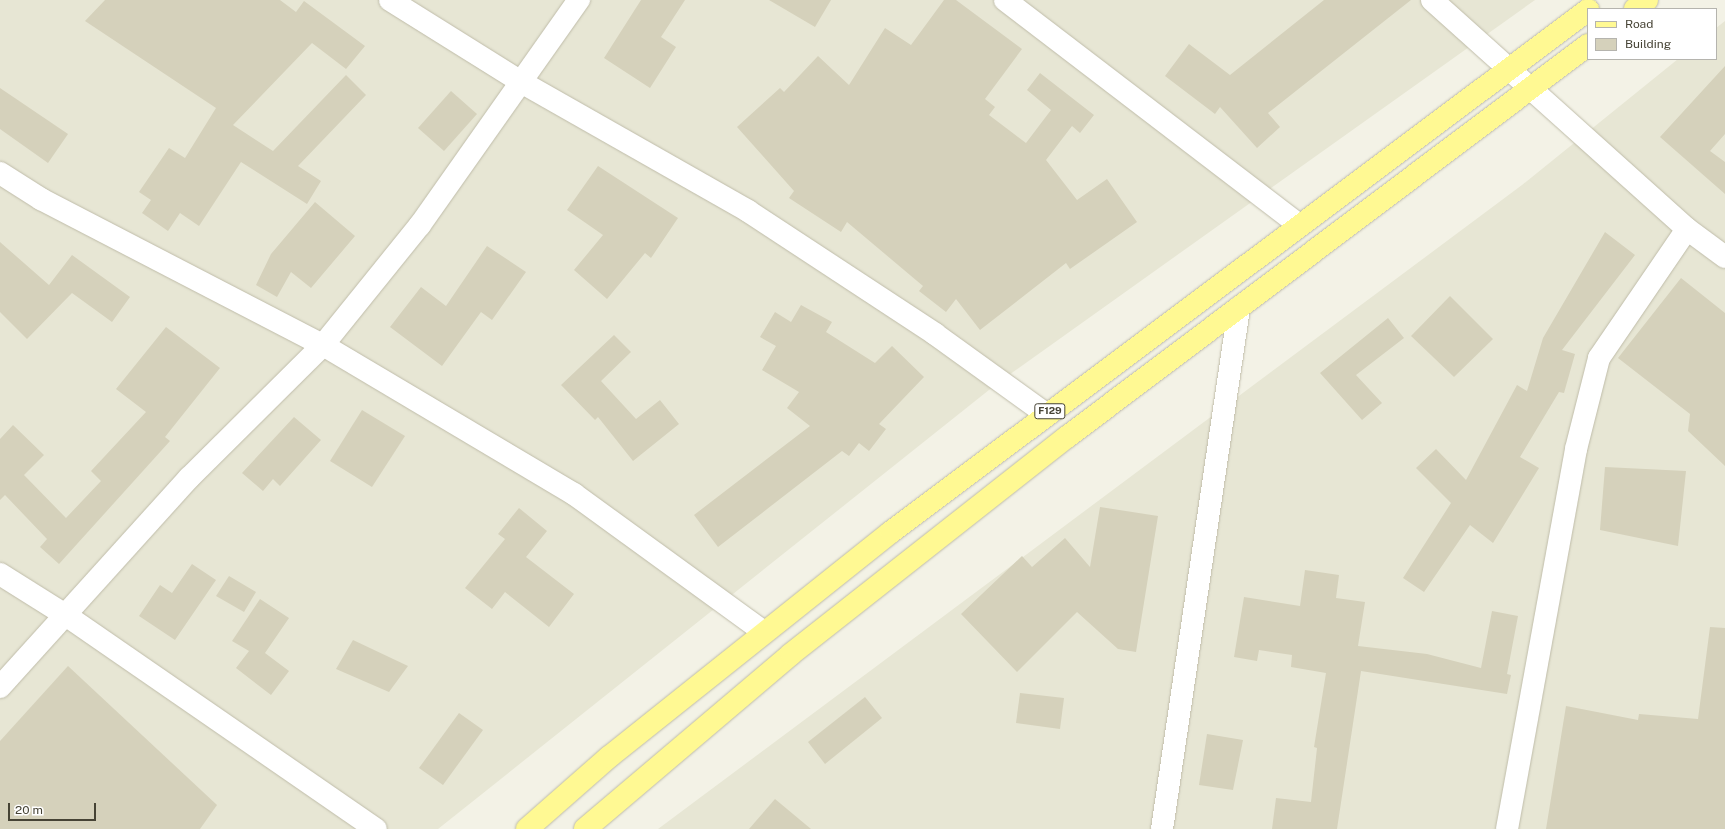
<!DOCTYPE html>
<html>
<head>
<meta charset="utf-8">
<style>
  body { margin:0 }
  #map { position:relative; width:1725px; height:829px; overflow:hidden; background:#f3f2e6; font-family:"Public Sans",sans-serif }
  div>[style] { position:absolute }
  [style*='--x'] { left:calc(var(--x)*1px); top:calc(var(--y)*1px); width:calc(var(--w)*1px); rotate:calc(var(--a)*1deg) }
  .residential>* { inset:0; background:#e7e6d4 }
  .building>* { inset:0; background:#d5d1bb }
  .roads { filter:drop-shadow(0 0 1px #bfbca9) drop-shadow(0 0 1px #bfbca9) }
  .minor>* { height:22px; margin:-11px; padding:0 11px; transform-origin:11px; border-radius:11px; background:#fff }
  .primary>* { height:22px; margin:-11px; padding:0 11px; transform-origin:11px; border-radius:11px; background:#fff993 }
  span { translate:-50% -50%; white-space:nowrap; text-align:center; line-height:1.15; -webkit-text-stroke:3px #fff; paint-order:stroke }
  .shield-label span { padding:1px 3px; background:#fff; border:1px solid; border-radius:3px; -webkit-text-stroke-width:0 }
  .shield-label { font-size:10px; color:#464335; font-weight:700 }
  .legend { position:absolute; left:1587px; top:8px; width:130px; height:52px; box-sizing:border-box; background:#fff; border:1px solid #b5b4ae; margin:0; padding:5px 7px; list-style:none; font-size:12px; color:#464335 }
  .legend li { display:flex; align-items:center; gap:8px; height:20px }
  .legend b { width:20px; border:1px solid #b5b4ae }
  .scale { position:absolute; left:8px; top:803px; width:88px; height:18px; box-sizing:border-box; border:2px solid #464335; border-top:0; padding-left:5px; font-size:12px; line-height:14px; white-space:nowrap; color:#464335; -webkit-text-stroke:3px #fff; paint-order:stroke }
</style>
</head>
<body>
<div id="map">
  <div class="residential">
    <div style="clip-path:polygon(0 0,1535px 0,999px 382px,438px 829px,0 829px)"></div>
    <div style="clip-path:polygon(1725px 21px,1725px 829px,658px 829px,1522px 185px,1678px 59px,1716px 59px,1716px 28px)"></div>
  </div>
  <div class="building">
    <div style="clip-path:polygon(105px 0,280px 0,296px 12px,304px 1px,365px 46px,346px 69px,312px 43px,233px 125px,273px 151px,346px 75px,366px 95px,298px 166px,321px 181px,307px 204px,241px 162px,199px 226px,180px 213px,168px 231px,142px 213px,151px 200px,139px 192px,169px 148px,185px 158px,216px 108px,85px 21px)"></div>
    <div style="clip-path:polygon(641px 0,685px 0,661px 37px,676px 47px,650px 88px,604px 58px)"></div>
    <div style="clip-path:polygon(769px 0,831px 0,815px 27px)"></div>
    <div style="clip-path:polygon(944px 0,956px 0,1022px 49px,985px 99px,995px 107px,989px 115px,1026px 143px,1051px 110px,1027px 90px,1040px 73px,1094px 115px,1080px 133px,1072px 126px,1046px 160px,1077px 200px,1107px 179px,1137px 222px,1070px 269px,1066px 263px,980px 330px,956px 299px,946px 312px,919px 291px,923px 286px,847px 222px,841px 232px,789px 198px,794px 191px,737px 127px,780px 88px,784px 92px,818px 56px,849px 85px,885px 28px,911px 45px)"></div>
    <div style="clip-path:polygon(1324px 0,1411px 0,1268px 113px,1280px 127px,1257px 148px,1220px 107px,1215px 114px,1165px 76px,1189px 44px,1230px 75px)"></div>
    <div style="clip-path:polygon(1725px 66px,1725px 134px,1710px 151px,1725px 162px,1725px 194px,1660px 137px)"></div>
    <div style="clip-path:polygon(0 88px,68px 134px,48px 163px,0 129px)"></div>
    <div style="clip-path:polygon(451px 91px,477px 114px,444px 151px,418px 128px)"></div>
    <div style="clip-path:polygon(598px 166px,678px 218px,651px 258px,645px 253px,607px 299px,574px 270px,603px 235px,567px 210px)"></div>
    <div style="clip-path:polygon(315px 202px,355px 236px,311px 288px,291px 272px,277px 297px,256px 285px,271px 254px)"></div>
    <div style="clip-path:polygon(1605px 232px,1635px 255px,1562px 350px,1575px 354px,1564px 393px,1559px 392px,1520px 457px,1539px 468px,1493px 543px,1470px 525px,1424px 592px,1403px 578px,1451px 503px,1416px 468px,1436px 449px,1466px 480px,1517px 385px,1527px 391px,1543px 338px)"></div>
    <div style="clip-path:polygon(0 242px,49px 285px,72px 255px,130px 297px,112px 322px,72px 293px,27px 339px,0 312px)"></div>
    <div style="clip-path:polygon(487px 246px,526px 272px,492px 320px,481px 312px,442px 366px,390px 327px,421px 287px,446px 306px)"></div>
    <div style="clip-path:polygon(1681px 278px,1725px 313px,1725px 466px,1688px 431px,1690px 414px,1618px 358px)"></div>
    <div style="clip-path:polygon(1450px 296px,1493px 339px,1454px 377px,1411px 336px)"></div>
    <div style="clip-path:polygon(801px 305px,832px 322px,826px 332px,875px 363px,892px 346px,924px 377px,879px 424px,886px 429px,869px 451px,859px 443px,849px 456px,842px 451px,718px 547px,694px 515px,810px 426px,787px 408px,799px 392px,762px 370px,776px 346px,760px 337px,775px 312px,791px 322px)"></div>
    <div style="clip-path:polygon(1388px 318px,1404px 338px,1356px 375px,1382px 403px,1362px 420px,1320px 373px)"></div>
    <div style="clip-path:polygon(166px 327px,220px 368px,165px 437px,170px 441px,59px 564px,40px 547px,47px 539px,5px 495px,0 500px,0 439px,13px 425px,44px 455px,24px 475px,66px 518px,101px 481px,91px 471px,146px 412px,116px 389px)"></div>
    <div style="clip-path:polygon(614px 335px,631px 352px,601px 381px,636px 419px,660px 400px,679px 424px,633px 461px,598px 417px,595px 420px,561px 385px)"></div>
    <div style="clip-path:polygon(362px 410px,405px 436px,372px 487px,330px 461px)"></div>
    <div style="clip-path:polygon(294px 417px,321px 440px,280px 486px,273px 479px,263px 491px,242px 473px)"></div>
    <div style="clip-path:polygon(1605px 467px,1686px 471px,1678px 546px,1600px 530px)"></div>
    <div style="clip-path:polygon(1100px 507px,1158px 516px,1136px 652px,1118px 649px,1077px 612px,1017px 672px,961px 614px,1022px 556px,1032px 567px,1065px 538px,1090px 567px)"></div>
    <div style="clip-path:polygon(519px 508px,547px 531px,526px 557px,574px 594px,549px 627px,505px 592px,492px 609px,465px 588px,505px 539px,498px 534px)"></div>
    <div style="clip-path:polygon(192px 564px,216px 580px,175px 640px,139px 616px,160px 585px,172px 593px)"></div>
    <div style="clip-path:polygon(1305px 570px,1339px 575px,1336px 598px,1365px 602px,1358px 646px,1427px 654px,1481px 668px,1492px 611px,1518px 616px,1507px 674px,1511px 675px,1507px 694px,1361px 671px,1337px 829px,1272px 829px,1276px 798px,1311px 802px,1317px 748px,1314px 747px,1326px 673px,1291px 667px,1292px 655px,1259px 650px,1257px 661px,1234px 657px,1244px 597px,1300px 606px)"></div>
    <div style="clip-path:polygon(229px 576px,256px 592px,244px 612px,216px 596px)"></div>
    <div style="clip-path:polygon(260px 599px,289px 618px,265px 653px,289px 671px,271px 695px,236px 668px,249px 651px,232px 641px)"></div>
    <div style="clip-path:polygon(1710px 627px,1725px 628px,1725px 829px,1546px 829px,1566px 706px,1638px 720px,1639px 714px,1698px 719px)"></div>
    <div style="clip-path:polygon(353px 640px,408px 666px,389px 692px,336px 669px)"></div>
    <div style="clip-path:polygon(68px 666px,217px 805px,200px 829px,0 829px,0 741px)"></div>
    <div style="clip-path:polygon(1020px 693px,1064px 698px,1060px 729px,1016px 723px)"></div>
    <div style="clip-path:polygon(865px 697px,882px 718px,825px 764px,808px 742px)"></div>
    <div style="clip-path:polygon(459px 713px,483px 730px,443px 785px,419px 768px)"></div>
    <div style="clip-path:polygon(1207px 734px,1243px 740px,1233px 790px,1199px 785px)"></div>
    <div style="clip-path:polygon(775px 799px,811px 829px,749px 829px)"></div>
  </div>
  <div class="roads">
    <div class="minor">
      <div style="--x:390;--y:0;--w:157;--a:32"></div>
      <div style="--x:523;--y:83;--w:259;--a:29.6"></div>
      <div style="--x:748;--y:211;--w:224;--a:33.3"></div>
      <div style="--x:935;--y:334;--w:137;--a:35.8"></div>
      <div style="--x:1005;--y:0;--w:370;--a:37.4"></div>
      <div style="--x:1432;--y:0;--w:343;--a:41.9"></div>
      <div style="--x:1687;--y:229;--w:47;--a:36.4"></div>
      <div style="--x:0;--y:173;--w:49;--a:32.4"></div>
      <div style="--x:41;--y:199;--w:318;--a:27.4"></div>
      <div style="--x:323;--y:345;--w:292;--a:30.7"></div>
      <div style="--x:574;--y:494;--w:235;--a:36"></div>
      <div style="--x:0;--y:574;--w:79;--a:32.1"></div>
      <div style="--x:67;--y:616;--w:375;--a:34.6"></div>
      <div style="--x:0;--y:687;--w:282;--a:-47.9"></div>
      <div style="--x:189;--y:478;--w:189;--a:-44.8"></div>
      <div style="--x:323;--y:345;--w:154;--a:-51.1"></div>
      <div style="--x:420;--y:225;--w:276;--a:-54.8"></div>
      <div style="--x:1162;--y:829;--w:527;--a:-81.59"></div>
      <div style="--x:1507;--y:829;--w:386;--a:-79.7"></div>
      <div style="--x:1576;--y:449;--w:94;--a:-75.8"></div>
      <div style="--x:1599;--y:358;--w:156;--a:-55.7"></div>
    </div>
    <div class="primary">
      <div style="--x:1635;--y:9;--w:15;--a:-37"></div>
      <div style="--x:527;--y:829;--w:109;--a:-41.3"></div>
      <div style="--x:609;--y:757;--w:361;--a:-38.6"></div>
      <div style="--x:891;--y:532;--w:871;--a:-36.83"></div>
      <div style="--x:585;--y:829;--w:270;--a:-40.3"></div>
      <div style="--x:791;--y:654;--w:351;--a:-38.2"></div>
      <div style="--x:1067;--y:437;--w:652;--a:-36.96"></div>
    </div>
  </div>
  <div class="shield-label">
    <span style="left:1050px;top:411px">F129</span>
  </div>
  <ul class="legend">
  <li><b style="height:5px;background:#fff993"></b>Road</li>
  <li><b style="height:11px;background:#d5d1bb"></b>Building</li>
  </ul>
  <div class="scale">20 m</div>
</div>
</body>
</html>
